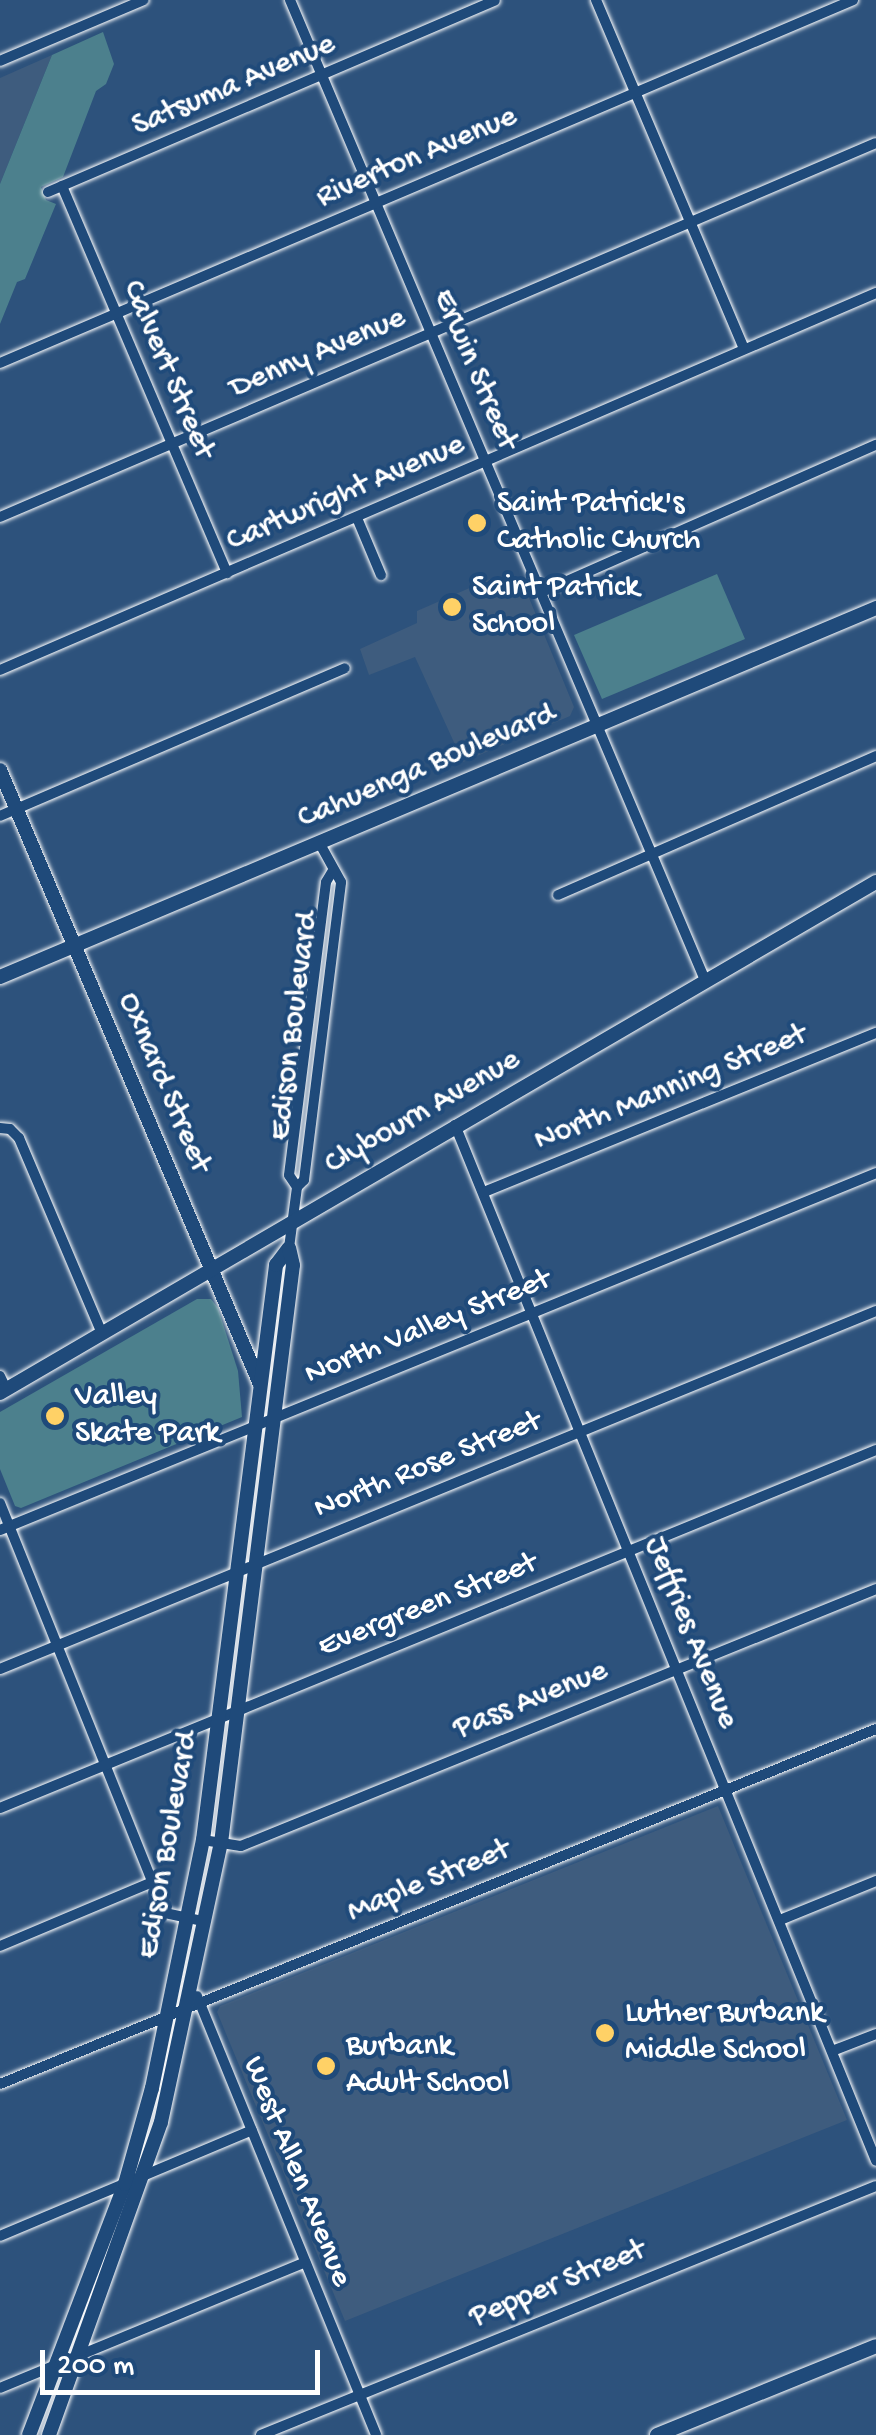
<!DOCTYPE html>
<html>
<head>
<meta charset="utf-8">
<style>
  body { margin:0 }
  #map { position:relative; width:876px; height:2435px; overflow:hidden; background:#2d527c; font-family:"Gochi Hand",sans-serif }
  div>[style] { position:absolute }
  [style*='--x'] { left:calc(var(--x)*1px); top:calc(var(--y)*1px); width:calc(var(--w)*1px); rotate:calc(var(--a)*1deg) }
  .built>* { inset:0; background:#3e5c7e }
  .green>* { inset:0; background:#4c808d }
  .roads { filter:drop-shadow(0 0 2px #fff) drop-shadow(0 0 2px #fff) }
  .street>* { height:10px; margin:-5px; padding:0 5px; transform-origin:5px; border-radius:5px; background:#1f4a7a }
  .secondary>* { height:14px; margin:-7px; padding:0 7px; transform-origin:7px; border-radius:7px; background:#1f4a7a }
  .dots>* { width:28px; height:28px; translate:-50% -50%; box-sizing:border-box; border:5px solid #1f4a7a; border-radius:50% }
  span { translate:-50% -50%; white-space:nowrap; text-align:center; line-height:1.15; -webkit-text-stroke:8px #1f4a7a; paint-order:stroke }
  .street-label { font-size:32px; color:#fff }
  .poi-label { font-size:32px; color:#fff }
  .left { translate:0 -50%; text-align:left }
  .scale { position:absolute; left:40px; top:2350px; width:280px; height:45px; box-sizing:border-box; border:5px solid #fff; border-top:0; padding-left:12px; font-size:30px; line-height:35px; white-space:nowrap; color:#fff; -webkit-text-stroke:8px #1f4a7a; paint-order:stroke }
</style>
</head>
<body>
<div id="map">
  <div class="built">
    <div style="clip-path:polygon(52px 55px,0 184px,0 78px)"></div>
    <div style="clip-path:polygon(520px 576px,574px 707px,570px 716px,463px 762px,415px 657px,369px 675px,360px 649px,417px 623px,417px 611px,490px 579px,494px 587px)"></div>
    <div style="clip-path:polygon(718px 1806px,847px 2120px,345px 2321px,217px 2012px,220px 2006px)"></div>
  </div>
  <div class="green">
    <div style="clip-path:polygon(103px 32px,114px 64px,106px 84px,96px 91px,63px 177px,41px 187px,46px 200px,56px 204px,25px 279px,17px 282px,0 324px,0 184px,52px 55px)"></div>
    <div style="clip-path:polygon(717px 574px,745px 639px,602px 699px,574px 635px)"></div>
    <div style="clip-path:polygon(197px 1299px,211px 1299px,218px 1308px,238px 1371px,242px 1417px,21px 1508px,15px 1506px,0 1469px,0 1412px)"></div>
  </div>
  <div class="roads">
    <div class="street">
      <div style="--x:290;--y:0;--w:1064;--a:67.05"></div>
      <div style="--x:596;--y:0;--w:378;--a:67"></div>
      <div style="--x:0;--y:61;--w:156;--a:-23"></div>
      <div style="--x:62;--y:186;--w:421;--a:66.9"></div>
      <div style="--x:48;--y:192;--w:486;--a:-23.2"></div>
      <div style="--x:0;--y:363;--w:927;--a:-23.05"></div>
      <div style="--x:0;--y:517;--w:952;--a:-23.12"></div>
      <div style="--x:357;--y:518;--w:62;--a:67.2"></div>
      <div style="--x:542;--y:592;--w:365;--a:-23.8"></div>
      <div style="--x:0;--y:670;--w:954;--a:-23.29"></div>
      <div style="--x:0;--y:816;--w:375;--a:-23.2"></div>
      <div style="--x:558;--y:895;--w:347;--a:-23.6"></div>
      <div style="--x:455;--y:1125;--w:1118;--a:67.88"></div>
      <div style="--x:0;--y:1128;--w:10;--a:6"></div>
      <div style="--x:10;--y:1129;--w:13;--a:45"></div>
      <div style="--x:19;--y:1138;--w:213;--a:67"></div>
      <div style="--x:297;--y:1187;--w:14;--a:-124"></div>
      <div style="--x:289;--y:1175;--w:295;--a:-82.8"></div>
      <div style="--x:326;--y:882;--w:12;--a:-59"></div>
      <div style="--x:484;--y:1192;--w:423;--a:-22.1"></div>
      <div style="--x:289;--y:1248;--w:62;--a:-82.5"></div>
      <div style="--x:297;--y:1187;--w:10;--a:-45"></div>
      <div style="--x:304;--y:1180;--w:300;--a:-82.9"></div>
      <div style="--x:341;--y:882;--w:43;--a:-118.9"></div>
      <div style="--x:0;--y:1376;--w:14;--a:65"></div>
      <div style="--x:0;--y:1503;--w:442;--a:68.1"></div>
      <div style="--x:165;--y:1913;--w:40;--a:12"></div>
      <div style="--x:0;--y:1530;--w:946;--a:-22.17"></div>
      <div style="--x:0;--y:1669;--w:946;--a:-22.23"></div>
      <div style="--x:0;--y:1808;--w:946;--a:-22.23"></div>
      <div style="--x:203;--y:1840;--w:38;--a:9"></div>
      <div style="--x:241;--y:1846;--w:685;--a:-22.03"></div>
      <div style="--x:780;--y:1920;--w:104;--a:-22.1"></div>
      <div style="--x:0;--y:1946;--w:165;--a:-22.8"></div>
      <div style="--x:197;--y:1996;--w:474;--a:67.8"></div>
      <div style="--x:832;--y:2051;--w:47;--a:-21.1"></div>
      <div style="--x:0;--y:2084;--w:945;--a:-22.06"></div>
      <div style="--x:0;--y:2236;--w:273;--a:-22.8"></div>
      <div style="--x:0;--y:2388;--w:330;--a:-22.4"></div>
      <div style="--x:261;--y:2435;--w:663;--a:-22.04"></div>
    </div>
    <div class="secondary">
      <div style="--x:0;--y:770;--w:665;--a:67.06"></div>
      <div style="--x:0;--y:977;--w:951;--a:-22.84"></div>
      <div style="--x:0;--y:1393;--w:1014;--a:-30.26"></div>
      <div style="--x:29;--y:2435;--w:269;--a:-69.1"></div>
      <div style="--x:125;--y:2184;--w:100;--a:-74.3"></div>
      <div style="--x:152;--y:2088;--w:253;--a:-78.4"></div>
      <div style="--x:203;--y:1840;--w:580;--a:-82.76"></div>
      <div style="--x:276;--y:1265;--w:21;--a:-53"></div>
      <div style="--x:49;--y:2435;--w:332;--a:-70.3"></div>
      <div style="--x:161;--y:2122;--w:285;--a:-77.9"></div>
      <div style="--x:221;--y:1843;--w:582;--a:-82.9"></div>
      <div style="--x:293;--y:1265;--w:17;--a:-103"></div>
      <div style="--x:657;--y:2435;--w:236;--a:-22.1"></div>
    </div>
  </div>
  <div class="dots">
    <div style="left:477px;top:523px;background:#ffd166"></div>
    <div style="left:452px;top:607px;background:#ffd166"></div>
    <div style="left:55px;top:1416px;background:#ffd166"></div>
    <div style="left:605px;top:2033px;background:#ffd166"></div>
    <div style="left:326px;top:2066px;background:#ffd166"></div>
  </div>
  <div class="street-label">
    <span style="left:234px;top:86px;rotate:-23deg">Satsuma Avenue</span>
    <span style="left:417px;top:158px;rotate:-23deg">Riverton Avenue</span>
    <span style="left:318px;top:354px;rotate:-23deg">Denny Avenue</span>
    <span style="left:167px;top:370px;rotate:67deg">Calvert Street</span>
    <span style="left:474px;top:370px;rotate:67deg">Erwin Street</span>
    <span style="left:346px;top:494px;rotate:-23deg">Cartwright Avenue</span>
    <span style="left:427px;top:767px;rotate:-23deg">Cahuenga Boulevard</span>
    <span style="left:295px;top:1026px;rotate:-83deg">Edison Boulevard</span>
    <span style="left:163px;top:1083px;rotate:67deg">Oxnard Street</span>
    <span style="left:671px;top:1089px;rotate:-22deg">North Manning Street</span>
    <span style="left:423px;top:1113px;rotate:-30deg">Clybourn Avenue</span>
    <span style="left:428px;top:1328px;rotate:-22deg">North Valley Street</span>
    <span style="left:428px;top:1466px;rotate:-22deg">North Rose Street</span>
    <span style="left:428px;top:1606px;rotate:-22deg">Evergreen Street</span>
    <span style="left:690px;top:1633px;rotate:68deg">Jeffries Avenue</span>
    <span style="left:531px;top:1701px;rotate:-22deg">Pass Avenue</span>
    <span style="left:169px;top:1845px;rotate:-80deg">Edison Boulevard</span>
    <span style="left:429px;top:1882px;rotate:-22deg">Maple Street</span>
    <span style="left:296px;top:2172px;rotate:68deg">West Allen Avenue</span>
    <span style="left:558px;top:2285px;rotate:-22deg">Pepper Street</span>
  </div>
  <div class="poi-label">
    <span class="left" style="left:497px;top:523px">Saint Patrick's<br>Catholic Church</span>
    <span class="left" style="left:472px;top:607px">Saint Patrick<br>School</span>
    <span class="left" style="left:75px;top:1416px">Valley<br>Skate Park</span>
    <span class="left" style="left:625px;top:2033px">Luther Burbank<br>Middle School</span>
    <span class="left" style="left:346px;top:2066px">Burbank<br>Adult School</span>
  </div>
  <div class="scale">200 m</div>
</div>
</body>
</html>
